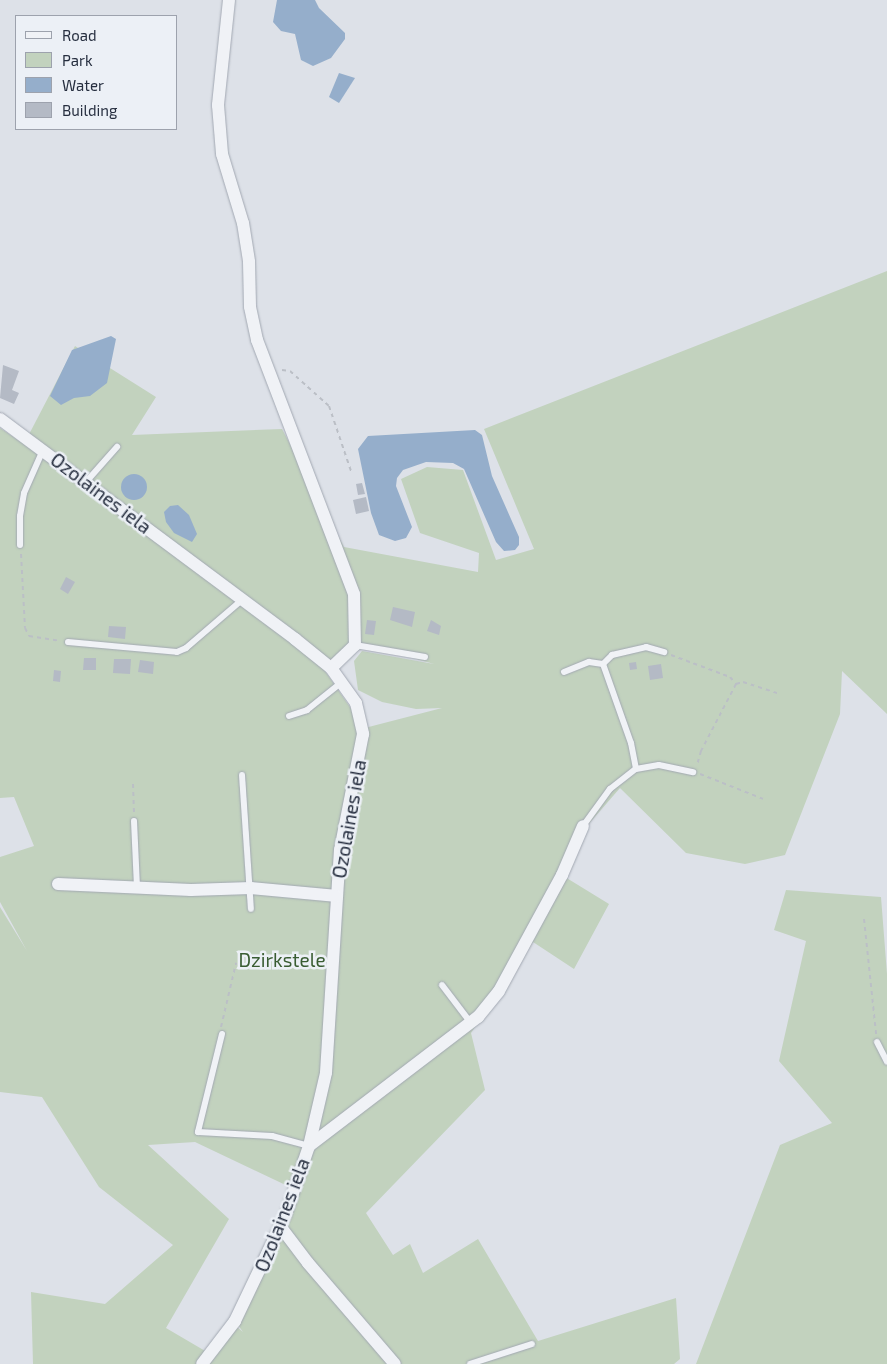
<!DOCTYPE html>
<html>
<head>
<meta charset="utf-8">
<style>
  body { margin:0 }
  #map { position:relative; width:887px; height:1364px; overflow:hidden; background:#dde1e8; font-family:"Exo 2",sans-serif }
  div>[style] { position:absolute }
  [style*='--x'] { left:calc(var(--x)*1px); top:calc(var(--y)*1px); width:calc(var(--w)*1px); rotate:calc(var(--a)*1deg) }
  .green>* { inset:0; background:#c2d2be }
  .water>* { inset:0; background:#95aecb }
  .round { border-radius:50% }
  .building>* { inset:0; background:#b4bac5 }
  .path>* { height:2px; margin-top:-1px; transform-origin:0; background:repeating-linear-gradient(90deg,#bbbfc6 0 4px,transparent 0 8px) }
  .roads { filter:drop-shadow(0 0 1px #a2a8b2) drop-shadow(0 0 1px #a2a8b2) }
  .lane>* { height:6px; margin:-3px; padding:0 3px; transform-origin:3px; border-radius:3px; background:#f0f2f6 }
  .street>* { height:12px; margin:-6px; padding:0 6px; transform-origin:6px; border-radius:6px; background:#f0f2f6 }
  span { translate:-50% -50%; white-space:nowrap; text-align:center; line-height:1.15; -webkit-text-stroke:5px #ecf0f6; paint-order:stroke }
  .street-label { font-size:19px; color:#262e3f }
  .park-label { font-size:19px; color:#395c32 }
  .legend { position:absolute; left:15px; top:15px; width:162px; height:115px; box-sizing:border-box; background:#ecf0f6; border:1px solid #9da2ad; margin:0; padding:6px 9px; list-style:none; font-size:15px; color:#262e3f }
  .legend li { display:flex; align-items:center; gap:10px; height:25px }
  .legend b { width:25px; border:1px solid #9da2ad }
</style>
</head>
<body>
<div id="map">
  <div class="green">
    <div style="clip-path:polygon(evenodd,887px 271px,887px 714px,842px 671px,840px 714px,785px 855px,745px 864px,686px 853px,620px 788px,587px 826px,565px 877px,609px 904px,574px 969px,533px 942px,471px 1033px,485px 1090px,366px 1213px,393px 1255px,410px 1244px,423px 1273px,478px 1239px,538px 1341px,676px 1298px,680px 1359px,674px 1364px,33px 1364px,31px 1292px,105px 1304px,173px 1245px,99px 1187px,42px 1097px,0 1092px,0 907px,27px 951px,0 902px,0 857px,34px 846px,14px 797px,0 798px,0 428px,24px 444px,75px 346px,156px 397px,132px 435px,282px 429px,344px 547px,478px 572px,479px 553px,420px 533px,401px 479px,427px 467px,463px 470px,496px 560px,534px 549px,484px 429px,887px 271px,355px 642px,434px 664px,362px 651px,354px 661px,358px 690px,382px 702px,416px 709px,442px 708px,357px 730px,352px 710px,325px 671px,355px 642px,887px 271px,195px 1142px,294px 1189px,235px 1321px,243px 1332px,236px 1326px,212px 1355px,166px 1328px,229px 1219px,148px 1145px,195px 1142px)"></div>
    <div style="clip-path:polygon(786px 890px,881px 897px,887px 974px,887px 1364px,696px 1364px,780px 1145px,832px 1123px,779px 1061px,806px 941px,774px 930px)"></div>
  </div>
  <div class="water">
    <div style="clip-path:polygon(277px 0,315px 0,319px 8px,345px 33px,345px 39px,331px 58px,313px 66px,301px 60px,295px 34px,281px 31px,273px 22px)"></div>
    <div style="clip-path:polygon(339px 73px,355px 78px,339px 103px,329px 97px)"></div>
    <div style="clip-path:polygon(111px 336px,116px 339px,107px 383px,90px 396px,74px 398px,61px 405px,50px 396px,72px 350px)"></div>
    <div style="clip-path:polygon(475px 430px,482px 435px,492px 476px,519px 537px,519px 545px,515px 550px,504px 551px,496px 542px,464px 469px,453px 463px,426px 462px,403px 470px,397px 478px,396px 486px,412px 527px,406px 538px,395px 541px,379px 535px,371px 513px,358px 449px,368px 436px)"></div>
    <div class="round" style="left:121px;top:474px;width:26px;height:26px"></div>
    <div style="clip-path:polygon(178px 505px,189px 515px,197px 534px,192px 542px,174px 533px,166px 522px,164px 512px,170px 506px)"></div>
  </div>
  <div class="building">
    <div style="clip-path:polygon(3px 365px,19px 371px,12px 390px,19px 393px,14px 404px,0 398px)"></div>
    <div style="clip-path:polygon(362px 483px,365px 494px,358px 495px,356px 484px)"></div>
    <div style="clip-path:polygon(366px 497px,369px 511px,356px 514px,353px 500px)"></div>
    <div style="clip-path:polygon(66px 577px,75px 582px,68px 594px,60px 589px)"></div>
    <div style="clip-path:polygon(393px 607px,415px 612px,412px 627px,390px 620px)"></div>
    <div style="clip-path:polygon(367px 620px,376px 621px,374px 635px,365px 634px)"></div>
    <div style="clip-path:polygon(431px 620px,441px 626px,439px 635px,427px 631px)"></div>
    <div style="clip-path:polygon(109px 626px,126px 627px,125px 639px,108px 637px)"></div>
    <div style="clip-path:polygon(84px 658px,96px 658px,96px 670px,83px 670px)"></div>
    <div style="clip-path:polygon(114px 659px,131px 659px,130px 674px,113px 673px)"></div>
    <div style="clip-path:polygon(140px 660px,154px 662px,153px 674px,138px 672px)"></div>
    <div style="clip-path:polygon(636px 662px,637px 669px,630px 670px,629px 663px)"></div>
    <div style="clip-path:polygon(661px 664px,663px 678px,650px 680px,648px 666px)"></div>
    <div style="clip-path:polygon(54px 670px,61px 671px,60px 682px,53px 681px)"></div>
  </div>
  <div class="path">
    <div style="--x:282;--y:370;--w:8;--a:7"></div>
    <div style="--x:290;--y:371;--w:52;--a:41.9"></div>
    <div style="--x:329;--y:406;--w:69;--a:71.3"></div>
    <div style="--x:21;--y:554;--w:74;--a:86.9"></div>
    <div style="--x:25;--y:628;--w:9;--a:63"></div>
    <div style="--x:29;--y:636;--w:32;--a:9"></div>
    <div style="--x:671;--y:655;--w:63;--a:20.4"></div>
    <div style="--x:730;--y:677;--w:9;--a:49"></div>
    <div style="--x:736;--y:684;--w:76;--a:117.6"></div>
    <div style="--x:701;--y:751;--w:15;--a:106"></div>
    <div style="--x:736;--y:684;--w:7;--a:-16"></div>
    <div style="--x:743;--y:682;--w:36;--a:18"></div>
    <div style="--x:700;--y:774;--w:71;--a:21.5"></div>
    <div style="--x:133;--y:784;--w:29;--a:88"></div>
    <div style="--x:864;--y:919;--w:116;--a:84"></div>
    <div style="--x:221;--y:1027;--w:66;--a:-76.8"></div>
  </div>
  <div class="roads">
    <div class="lane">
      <div style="--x:86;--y:482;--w:47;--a:-48.5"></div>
      <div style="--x:20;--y:545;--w:29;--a:-90"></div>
      <div style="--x:20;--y:516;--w:23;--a:-80"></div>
      <div style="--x:24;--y:493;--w:47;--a:-66.2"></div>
      <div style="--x:68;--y:642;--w:109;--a:5.2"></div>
      <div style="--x:177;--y:652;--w:10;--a:-24"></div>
      <div style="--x:186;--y:648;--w:74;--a:-40.6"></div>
      <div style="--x:355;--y:645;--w:71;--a:9.7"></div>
      <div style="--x:603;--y:664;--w:13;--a:-45"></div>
      <div style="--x:612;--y:655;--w:35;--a:-13"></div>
      <div style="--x:646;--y:647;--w:19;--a:16"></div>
      <div style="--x:564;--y:672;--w:27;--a:-22"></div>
      <div style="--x:589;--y:662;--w:14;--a:8"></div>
      <div style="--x:603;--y:664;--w:84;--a:70.5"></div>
      <div style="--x:631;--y:743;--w:26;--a:79"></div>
      <div style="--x:289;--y:716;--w:19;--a:-18"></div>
      <div style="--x:307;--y:710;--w:45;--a:-38.7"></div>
      <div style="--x:242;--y:775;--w:134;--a:86.2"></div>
      <div style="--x:134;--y:821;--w:67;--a:87.4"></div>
      <div style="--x:583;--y:826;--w:46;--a:-53.9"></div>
      <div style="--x:610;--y:789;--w:33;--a:-38"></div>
      <div style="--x:636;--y:769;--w:23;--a:-10"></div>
      <div style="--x:659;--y:765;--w:35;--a:12"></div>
      <div style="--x:442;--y:985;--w:48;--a:52.7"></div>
      <div style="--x:222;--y:1034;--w:101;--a:103.8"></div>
      <div style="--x:198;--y:1132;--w:74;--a:3.1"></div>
      <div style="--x:272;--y:1136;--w:38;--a:15"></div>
      <div style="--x:877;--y:1042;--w:22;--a:63"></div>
      <div style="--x:470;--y:1364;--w:65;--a:-17.9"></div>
    </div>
    <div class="street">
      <div style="--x:229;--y:0;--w:106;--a:96"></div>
      <div style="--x:218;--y:105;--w:49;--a:85.3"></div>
      <div style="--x:222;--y:154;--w:72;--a:73.1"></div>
      <div style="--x:243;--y:223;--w:39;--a:81"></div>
      <div style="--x:249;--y:262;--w:45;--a:88.7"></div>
      <div style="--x:250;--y:307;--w:34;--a:78"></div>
      <div style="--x:257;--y:340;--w:272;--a:69.1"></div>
      <div style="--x:354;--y:594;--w:51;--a:88.9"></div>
      <div style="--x:355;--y:645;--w:33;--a:136"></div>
      <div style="--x:0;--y:419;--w:368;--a:36.7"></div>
      <div style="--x:295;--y:639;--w:46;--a:38.9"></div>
      <div style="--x:331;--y:668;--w:43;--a:54.5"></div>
      <div style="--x:356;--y:703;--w:32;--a:77"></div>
      <div style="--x:363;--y:734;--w:118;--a:101.2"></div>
      <div style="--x:340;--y:850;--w:223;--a:93.6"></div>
      <div style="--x:326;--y:1073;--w:75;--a:103.1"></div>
      <div style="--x:309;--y:1146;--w:72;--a:108.7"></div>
      <div style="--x:286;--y:1214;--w:119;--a:115.5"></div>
      <div style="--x:235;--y:1321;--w:54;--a:127.5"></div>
      <div style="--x:58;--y:884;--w:133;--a:2.6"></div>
      <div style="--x:191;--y:890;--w:60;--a:-1.9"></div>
      <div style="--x:251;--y:888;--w:86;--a:5.3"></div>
      <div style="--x:309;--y:1146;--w:213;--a:-37.4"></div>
      <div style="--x:478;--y:1017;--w:33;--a:-51"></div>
      <div style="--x:499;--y:991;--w:132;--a:-61.5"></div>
      <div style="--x:562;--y:875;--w:53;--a:-66.8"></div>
      <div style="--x:280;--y:1226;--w:46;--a:52.9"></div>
      <div style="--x:308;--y:1263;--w:133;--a:49.3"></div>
    </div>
  </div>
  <div class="street-label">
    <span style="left:101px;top:493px;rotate:37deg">Ozolaines iela</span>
    <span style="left:349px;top:819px;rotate:-80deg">Ozolaines iela</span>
    <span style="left:282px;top:1215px;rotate:-69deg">Ozolaines iela</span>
  </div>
  <div class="park-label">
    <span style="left:282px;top:960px">Dzirkstele</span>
  </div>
  <ul class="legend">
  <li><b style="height:6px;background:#f0f2f6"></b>Road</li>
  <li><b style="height:14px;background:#c2d2be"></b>Park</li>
  <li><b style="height:14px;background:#95aecb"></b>Water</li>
  <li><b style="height:14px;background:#b4bac5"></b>Building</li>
  </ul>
</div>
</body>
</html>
